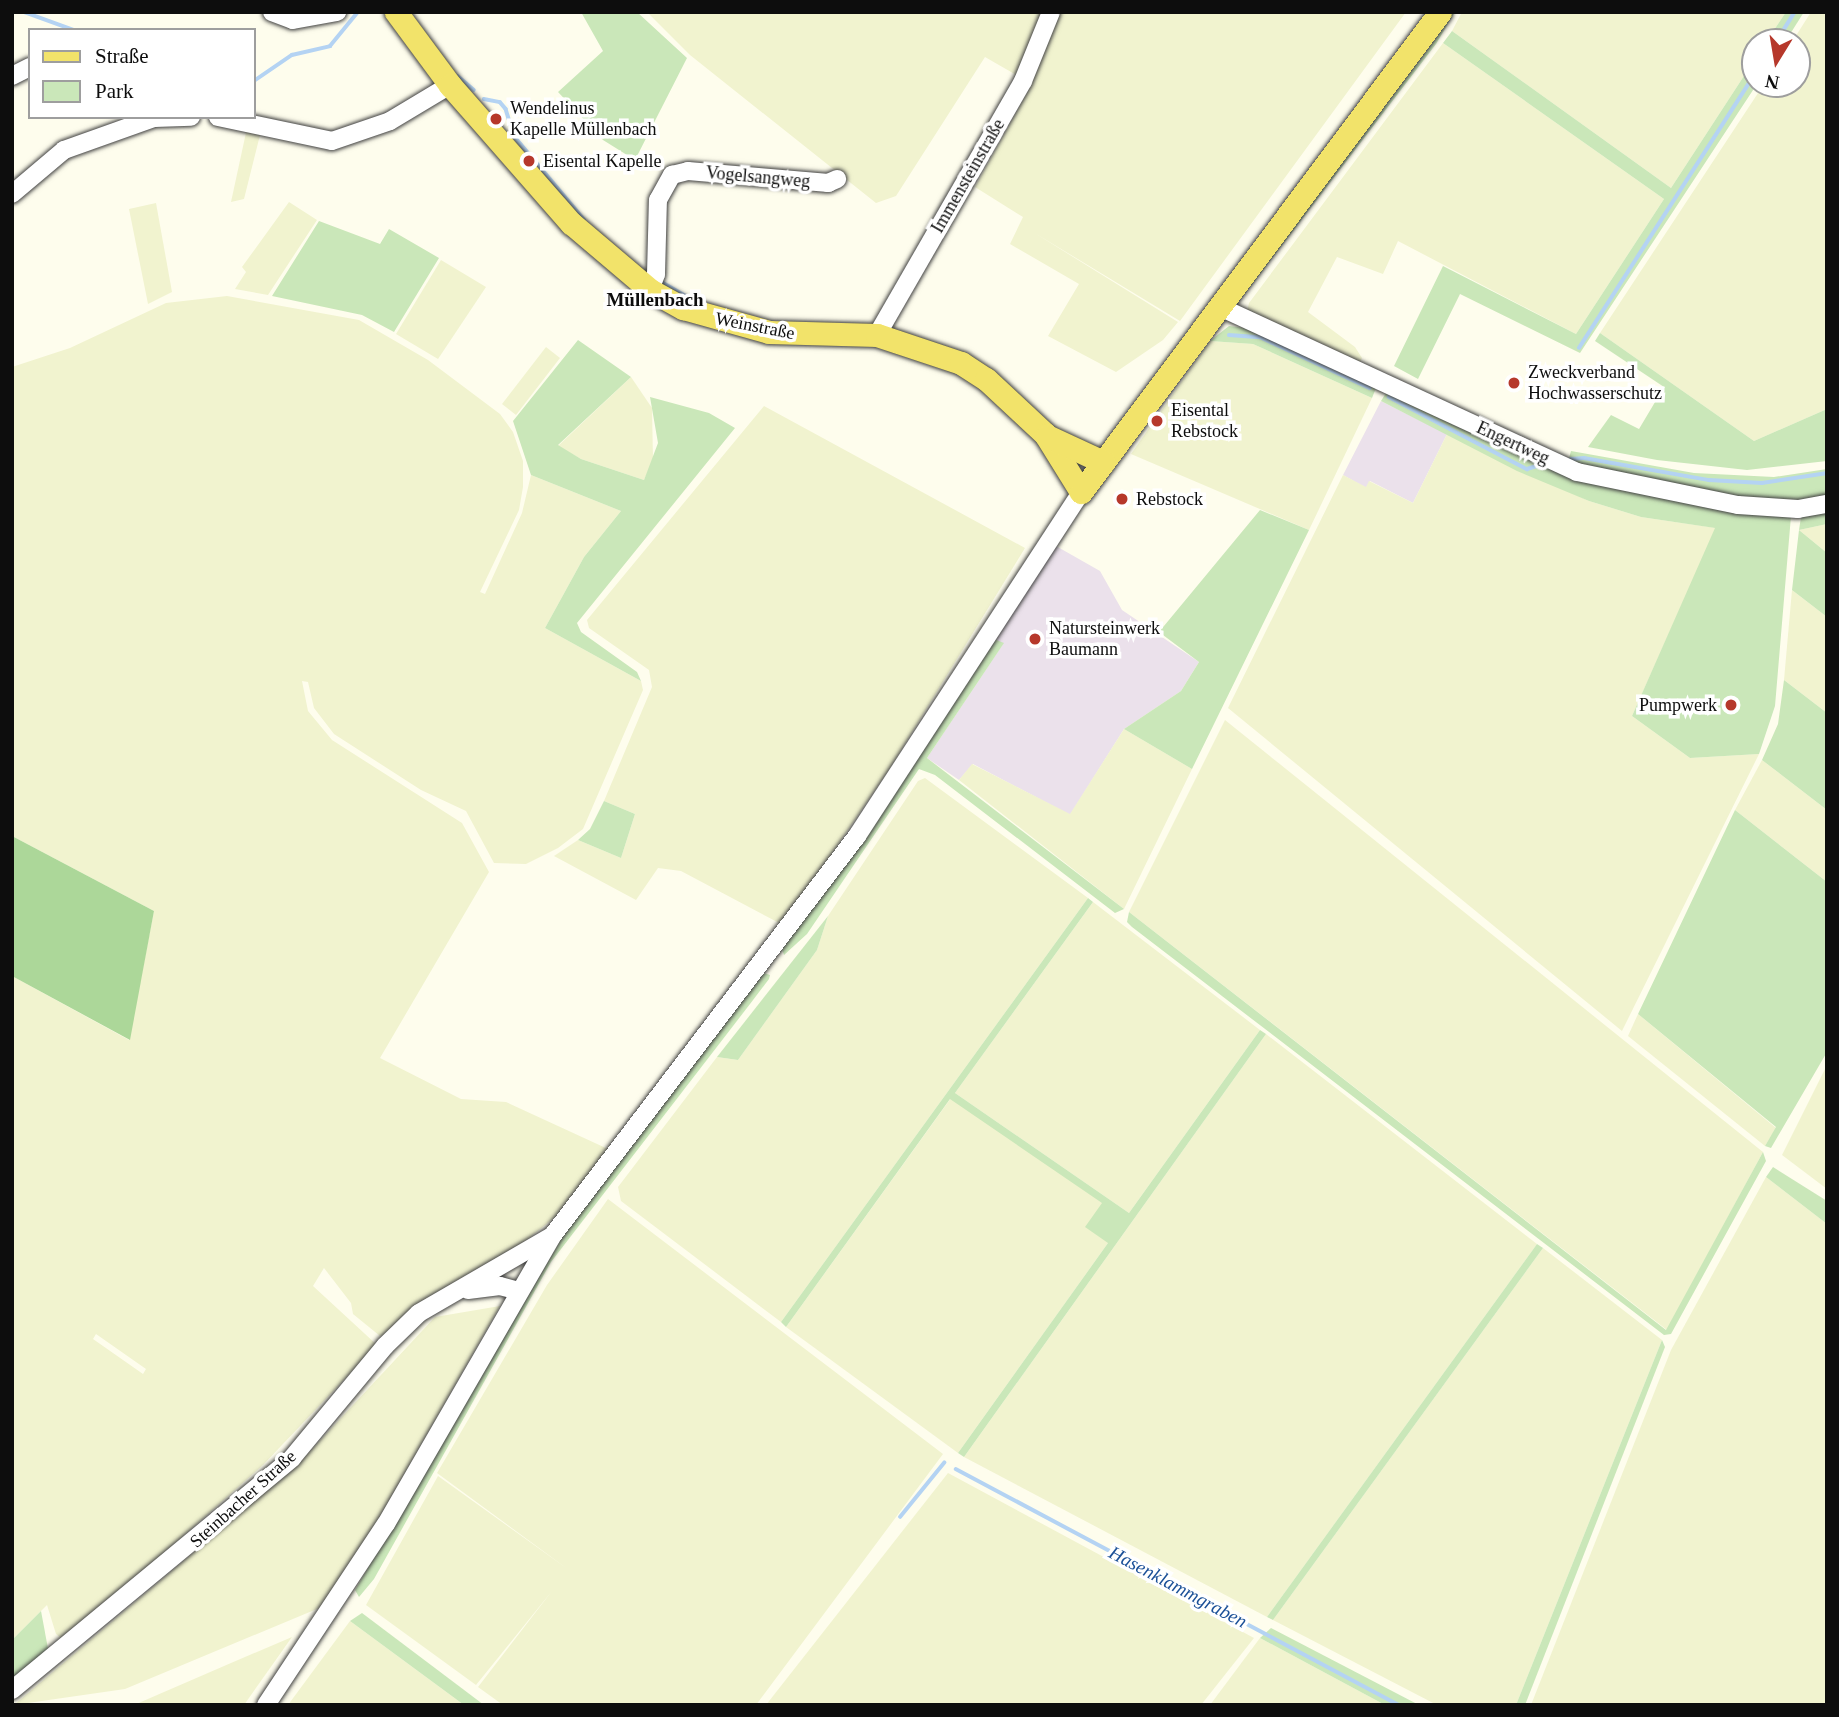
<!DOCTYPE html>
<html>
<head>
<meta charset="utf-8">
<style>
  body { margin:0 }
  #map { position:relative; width:1839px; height:1717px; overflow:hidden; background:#fefded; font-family:"Times New Roman",serif }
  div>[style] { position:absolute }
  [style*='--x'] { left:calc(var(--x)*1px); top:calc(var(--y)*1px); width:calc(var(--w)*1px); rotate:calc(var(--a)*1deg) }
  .industrial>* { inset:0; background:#ebe1eb }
  .farmland>* { inset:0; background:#f1f3cf }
  .green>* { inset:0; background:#cae7b9 }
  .forest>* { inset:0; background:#acd799 }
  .stream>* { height:3.5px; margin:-1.75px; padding:0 1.75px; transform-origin:1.75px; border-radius:1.75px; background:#b4d3f3 }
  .roads { filter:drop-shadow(0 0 2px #404040) drop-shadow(0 0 2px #404040) }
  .minor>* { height:18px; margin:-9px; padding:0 9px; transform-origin:9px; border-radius:9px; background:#fff }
  .major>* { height:23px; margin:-11.5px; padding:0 11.5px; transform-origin:11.5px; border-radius:11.5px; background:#f2e36a }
  .dots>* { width:19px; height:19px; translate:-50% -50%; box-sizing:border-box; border:4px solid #fff; border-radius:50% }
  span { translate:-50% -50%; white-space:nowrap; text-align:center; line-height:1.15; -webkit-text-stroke:7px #fff; paint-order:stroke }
  .poi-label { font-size:18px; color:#0d0d0d }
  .left { translate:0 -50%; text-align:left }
  .right { translate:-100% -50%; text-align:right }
  .street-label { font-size:18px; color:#0d0d0d }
  .neighbourhood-label { font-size:19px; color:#0d0d0d; font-weight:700 }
  .water-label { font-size:19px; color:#1c5198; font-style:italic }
  .frame { position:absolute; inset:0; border:14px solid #0d0d0d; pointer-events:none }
  .legend { position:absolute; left:28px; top:28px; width:228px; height:91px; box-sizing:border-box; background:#fff; border:2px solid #9e9e9e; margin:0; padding:9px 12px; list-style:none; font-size:21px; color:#0d0d0d }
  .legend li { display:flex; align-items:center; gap:14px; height:35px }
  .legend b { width:35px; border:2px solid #9e9e9e }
  .north { position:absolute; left:1741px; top:28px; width:70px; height:70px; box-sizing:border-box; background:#fff; border:2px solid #9e9e9e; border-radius:50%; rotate:191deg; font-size:19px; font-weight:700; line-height:28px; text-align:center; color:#0d0d0d }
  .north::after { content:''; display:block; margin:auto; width:24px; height:32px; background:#b6382b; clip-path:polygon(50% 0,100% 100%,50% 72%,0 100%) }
</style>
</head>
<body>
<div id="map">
  <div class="industrial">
    <div style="clip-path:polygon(1381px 401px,1447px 434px,1413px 503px,1370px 481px,1366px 488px,1343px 475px)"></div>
    <div style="clip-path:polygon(1056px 546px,1100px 571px,1122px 610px,1199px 662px,1181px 691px,1124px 729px,1070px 815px,973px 764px,959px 780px,927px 758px,1003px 644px,995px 639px)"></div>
  </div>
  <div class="farmland">
    <div style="clip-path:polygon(647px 12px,1406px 12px,1180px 321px,1033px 232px,1178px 322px,1163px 340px,1116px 372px,1048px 336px,1079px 284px,1010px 244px,1023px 217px,975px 187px,1032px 84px,985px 57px,896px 196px,876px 203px,690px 55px)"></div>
    <div style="clip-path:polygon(1462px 12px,1786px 12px,1766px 42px,1755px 42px,1755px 59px,1671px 188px,1452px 31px)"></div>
    <div style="clip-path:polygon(1811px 12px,1827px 12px,1827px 409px,1754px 441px,1600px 333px,1764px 84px,1797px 84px,1797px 42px,1792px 42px)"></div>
    <div style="clip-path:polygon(1443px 43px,1664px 199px,1576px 334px,1398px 241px,1383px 274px,1337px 257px,1308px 312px,1355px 347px,1362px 358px,1359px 365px,1247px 312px,1249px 303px)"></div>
    <div style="clip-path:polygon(247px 128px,261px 131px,244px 199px,231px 202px)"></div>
    <div style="clip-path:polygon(289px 202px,317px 220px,268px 295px,235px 289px,246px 272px,242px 267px)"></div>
    <div style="clip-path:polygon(156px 203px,172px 292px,148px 304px,129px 209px)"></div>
    <div style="clip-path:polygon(441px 260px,486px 287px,438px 359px,396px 334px)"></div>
    <div style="clip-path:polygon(evenodd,227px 296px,359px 320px,428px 360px,500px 414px,513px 432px,523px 461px,523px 487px,519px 510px,480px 592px,485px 594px,522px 513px,531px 475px,621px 511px,584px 557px,545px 628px,641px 681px,643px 690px,583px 829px,558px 848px,526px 864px,494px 863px,466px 811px,421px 790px,334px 734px,314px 708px,308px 682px,302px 681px,308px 711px,332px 740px,462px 823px,489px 872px,380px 1058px,461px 1099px,506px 1102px,608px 1149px,555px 1217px,513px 1251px,387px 1335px,380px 1336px,353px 1314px,351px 1303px,324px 1268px,313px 1286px,377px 1345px,263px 1465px,65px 1641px,56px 1634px,47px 1605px,12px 1640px,12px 976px,129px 1040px,154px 911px,12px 836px,12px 367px,70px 348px,166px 303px,227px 296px,96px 1334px,146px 1369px,143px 1374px,93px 1339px,96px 1334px)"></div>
    <div style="clip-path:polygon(1210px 341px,1253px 344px,1372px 398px,1309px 530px,1131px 454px)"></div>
    <div style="clip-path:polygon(546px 347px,560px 358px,516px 415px,502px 404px)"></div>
    <div style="clip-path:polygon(631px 377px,652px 408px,653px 460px,644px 480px,581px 459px,558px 446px)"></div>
    <div style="clip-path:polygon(764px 406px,1025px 548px,890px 768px,783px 925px,681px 871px,658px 868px,636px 900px,554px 856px,578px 840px,621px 858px,635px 814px,604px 801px,652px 687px,649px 670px,589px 628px,587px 620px)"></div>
    <div style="clip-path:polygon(1447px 434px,1589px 501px,1641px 517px,1716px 528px,1632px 716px,1690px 758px,1759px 754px,1622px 1031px,1228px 708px,1343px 475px,1366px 487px,1369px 481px,1413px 503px)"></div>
    <div style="clip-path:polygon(1827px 524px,1827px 553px,1799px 530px)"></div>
    <div style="clip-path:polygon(1792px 590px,1827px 617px,1827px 713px,1784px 680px)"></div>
    <div style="clip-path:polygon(1225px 720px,1763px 1152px,1667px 1330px,1129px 912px)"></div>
    <div style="clip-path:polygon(1124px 729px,1192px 769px,1124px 909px,959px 780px,972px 764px,1070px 814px)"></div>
    <div style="clip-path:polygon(1762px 760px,1827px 810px,1827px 882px,1735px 810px)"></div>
    <div style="clip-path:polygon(925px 778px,1088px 898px,781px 1322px,621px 1201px,618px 1187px,717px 1057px,738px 1060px,817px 950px,828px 916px,918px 781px)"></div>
    <div style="clip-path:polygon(1093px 902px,1260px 1030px,1129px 1213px,955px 1093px)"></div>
    <div style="clip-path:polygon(1638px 1014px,1776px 1128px,1765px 1146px,1628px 1036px)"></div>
    <div style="clip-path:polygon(1266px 1034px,1537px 1244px,1267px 1617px,964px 1457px)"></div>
    <div style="clip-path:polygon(1827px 1065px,1827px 1189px,1782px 1155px)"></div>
    <div style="clip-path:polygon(951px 1098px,1103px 1203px,1108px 1243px,958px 1453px,786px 1327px)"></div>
    <div style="clip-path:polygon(1766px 1177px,1827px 1224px,1827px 1705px,1531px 1705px,1671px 1350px)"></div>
    <div style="clip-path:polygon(608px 1199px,943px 1454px,756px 1705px,503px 1705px,478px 1687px,552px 1591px,476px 1685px,366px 1605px,438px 1476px,569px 1570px,437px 1473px,547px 1285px)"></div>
    <div style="clip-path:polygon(1543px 1248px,1662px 1340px,1516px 1705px,1437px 1705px,1273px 1620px)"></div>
    <div style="clip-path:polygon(500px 1306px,370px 1534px,324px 1606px,125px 1689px,14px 1705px,299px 1463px,435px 1317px)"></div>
    <div style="clip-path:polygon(948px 1473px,1254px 1638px,1201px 1705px,766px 1705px)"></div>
    <div style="clip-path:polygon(350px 1621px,464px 1705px,288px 1705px)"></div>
    <div style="clip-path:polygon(292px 1637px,244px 1705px,134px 1705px,231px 1663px)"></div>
    <div style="clip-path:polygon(1260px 1638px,1385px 1705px,1210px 1705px)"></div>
  </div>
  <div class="green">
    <div style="clip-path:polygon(581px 12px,637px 12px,687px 58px,635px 160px,603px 140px,558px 92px,603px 51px)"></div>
    <div style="clip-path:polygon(1450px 12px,1455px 12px,1436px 44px,1235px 307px,1233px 301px,1428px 47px)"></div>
    <div style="clip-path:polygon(1786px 12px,1804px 12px,1785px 42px,1766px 42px)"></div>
    <div style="clip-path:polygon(1452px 31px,1671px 188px,1755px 59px,1757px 84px,1580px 353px,1460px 294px,1418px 379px,1394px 366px,1443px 266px,1576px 334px,1664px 199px,1443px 43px)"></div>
    <div style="clip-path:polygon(319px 221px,380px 244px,389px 229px,439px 258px,394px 332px,362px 315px,272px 296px)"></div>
    <div style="clip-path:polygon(1229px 326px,1254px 329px,1376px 388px,1372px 398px,1253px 344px,1210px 341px)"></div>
    <div style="clip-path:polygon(1600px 333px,1754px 441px,1827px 409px,1827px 461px,1747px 470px,1657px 460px,1588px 447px,1611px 415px,1639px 429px,1664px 387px,1595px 341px)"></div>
    <div style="clip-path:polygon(578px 340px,631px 377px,558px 445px,581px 459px,644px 480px,658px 443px,650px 397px,709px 413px,735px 428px,577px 623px,581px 632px,637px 672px,641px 681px,545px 628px,584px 557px,621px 511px,531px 475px,513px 421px)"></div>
    <div style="clip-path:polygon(1386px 393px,1510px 447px,1791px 516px,1775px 706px,1759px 754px,1690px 758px,1632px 716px,1715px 528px,1641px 517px,1589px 501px,1517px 471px,1381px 401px)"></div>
    <div style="clip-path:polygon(1571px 451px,1694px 473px,1774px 477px,1827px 469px,1827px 501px,1744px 503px,1567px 465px)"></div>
    <div style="clip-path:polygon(1827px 508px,1827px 524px,1799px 530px,1827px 553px,1827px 617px,1792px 590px,1799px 530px,1801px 517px)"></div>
    <div style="clip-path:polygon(1260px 510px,1309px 530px,1192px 769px,1124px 729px,1181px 691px,1199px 662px,1159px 632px)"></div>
    <div style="clip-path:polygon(994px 639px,1004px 643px,927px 758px,1124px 909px,1115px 913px,935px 775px,919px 769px,807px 934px,784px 955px,782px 949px,865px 836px)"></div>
    <div style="clip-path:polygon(1784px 680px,1827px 713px,1827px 810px,1762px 760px,1778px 724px)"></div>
    <div style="clip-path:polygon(604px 801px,635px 814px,621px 858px,578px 840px,590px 829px)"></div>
    <div style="clip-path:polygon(1735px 810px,1827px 882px,1827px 1052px,1771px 1148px,1765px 1146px,1776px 1127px,1638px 1014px)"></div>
    <div style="clip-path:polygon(1088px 898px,1093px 902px,955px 1093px,1129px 1213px,1260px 1030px,1266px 1034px,964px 1457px,958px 1453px,1108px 1243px,1085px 1227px,1102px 1203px,950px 1099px,786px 1327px,781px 1322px)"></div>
    <div style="clip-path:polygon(1129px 912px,1666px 1330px,1763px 1152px,1766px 1161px,1671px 1334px,1664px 1335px,1132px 927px,1127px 922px)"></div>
    <div style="clip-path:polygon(828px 916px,817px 950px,738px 1060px,717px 1057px)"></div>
    <div style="clip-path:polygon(764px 973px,770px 975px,769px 979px,750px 1004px,551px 1262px,374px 1579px,359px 1597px,355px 1590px,572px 1221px)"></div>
    <div style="clip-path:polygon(1773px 1167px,1827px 1201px,1827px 1224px,1766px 1177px)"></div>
    <div style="clip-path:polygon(1537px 1244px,1543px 1248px,1273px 1620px,1267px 1617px)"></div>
    <div style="clip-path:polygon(1662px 1340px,1665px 1347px,1525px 1705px,1516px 1705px)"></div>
    <div style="clip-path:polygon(41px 1611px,49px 1654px,12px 1683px,12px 1640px)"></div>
    <div style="clip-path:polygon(362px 1613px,484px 1705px,464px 1705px,350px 1621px)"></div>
    <div style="clip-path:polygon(1271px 1628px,1419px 1705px,1385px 1705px,1260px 1638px)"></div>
  </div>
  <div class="forest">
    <div style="clip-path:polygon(12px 836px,154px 911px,130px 1040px,12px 976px)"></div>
  </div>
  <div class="stream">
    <div style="--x:24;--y:12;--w:53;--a:19.8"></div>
    <div style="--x:1776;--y:42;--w:36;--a:-58"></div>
    <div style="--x:458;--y:76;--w:21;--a:41"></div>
    <div style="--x:254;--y:81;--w:46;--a:-34.4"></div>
    <div style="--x:292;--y:55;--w:39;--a:-13"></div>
    <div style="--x:330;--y:46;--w:44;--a:-50.5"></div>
    <div style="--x:484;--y:99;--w:16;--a:11"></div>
    <div style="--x:500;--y:102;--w:9;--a:49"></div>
    <div style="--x:506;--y:109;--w:28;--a:73"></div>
    <div style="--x:514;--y:136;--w:109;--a:49.9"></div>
    <div style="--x:660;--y:281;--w:38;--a:30"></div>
    <div style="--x:1229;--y:335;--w:31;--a:4"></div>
    <div style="--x:1260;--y:337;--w:121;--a:24.9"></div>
    <div style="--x:1579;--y:348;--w:326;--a:-57.3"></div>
    <div style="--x:1389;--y:397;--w:156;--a:27.6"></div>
    <div style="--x:1527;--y:469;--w:14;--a:-17"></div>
    <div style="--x:1571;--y:459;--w:13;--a:-4"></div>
    <div style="--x:1584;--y:458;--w:127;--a:10"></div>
    <div style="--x:1709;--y:480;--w:53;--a:3.2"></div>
    <div style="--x:1762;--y:483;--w:66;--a:-8.7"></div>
    <div style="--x:956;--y:1469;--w:502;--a:28.05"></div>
    <div style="--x:900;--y:1517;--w:70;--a:-50.8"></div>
  </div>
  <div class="roads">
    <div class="minor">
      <div style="--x:272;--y:12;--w:22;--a:21"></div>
      <div style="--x:293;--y:20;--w:45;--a:-10.3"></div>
      <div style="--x:12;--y:76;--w:20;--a:-27"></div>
      <div style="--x:218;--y:117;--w:116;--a:11.9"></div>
      <div style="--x:332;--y:141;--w:61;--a:-19"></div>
      <div style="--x:390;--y:121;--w:70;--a:-31"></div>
      <div style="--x:12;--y:194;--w:68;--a:-40.2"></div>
      <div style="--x:64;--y:150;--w:96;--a:-19.6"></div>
      <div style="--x:154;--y:118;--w:37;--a:-2"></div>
      <div style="--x:650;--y:290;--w:17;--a:-69"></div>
      <div style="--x:656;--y:274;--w:74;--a:-88.5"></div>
      <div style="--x:658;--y:200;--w:29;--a:-61"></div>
      <div style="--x:672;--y:175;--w:16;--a:-14"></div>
      <div style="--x:688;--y:171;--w:141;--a:4.9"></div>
      <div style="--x:828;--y:183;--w:10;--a:-24"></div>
      <div style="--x:1220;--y:307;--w:393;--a:24.8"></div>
      <div style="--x:1577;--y:472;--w:164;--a:11.6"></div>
      <div style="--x:1738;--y:505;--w:60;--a:3.8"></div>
      <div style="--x:1798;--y:509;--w:29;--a:-10"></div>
      <div style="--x:877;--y:335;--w:293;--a:-60.1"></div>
      <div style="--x:1023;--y:81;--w:74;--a:-67.9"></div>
      <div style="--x:468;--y:1290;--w:32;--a:-7"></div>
      <div style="--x:500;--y:1286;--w:20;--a:15"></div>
      <div style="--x:12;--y:1690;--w:364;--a:-39.6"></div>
      <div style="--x:292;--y:1458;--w:146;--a:-50.3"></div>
      <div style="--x:385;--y:1346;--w:47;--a:-44.1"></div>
      <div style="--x:419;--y:1313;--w:154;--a:-30.1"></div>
      <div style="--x:266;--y:1705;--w:217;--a:-56.5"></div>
      <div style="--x:386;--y:1524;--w:334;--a:-60"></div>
      <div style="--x:553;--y:1235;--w:502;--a:-52.7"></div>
      <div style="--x:857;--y:836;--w:411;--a:-56.9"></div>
    </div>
    <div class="major">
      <div style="--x:396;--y:12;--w:91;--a:53.5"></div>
      <div style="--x:450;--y:85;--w:184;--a:48.8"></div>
      <div style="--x:571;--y:223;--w:104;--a:40.3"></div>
      <div style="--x:650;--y:290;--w:38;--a:29"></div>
      <div style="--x:683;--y:308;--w:89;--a:15.6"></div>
      <div style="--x:769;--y:332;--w:108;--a:1.6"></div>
      <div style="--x:877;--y:335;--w:89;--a:18.4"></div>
      <div style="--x:961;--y:363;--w:30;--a:33"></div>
      <div style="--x:986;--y:379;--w:81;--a:43"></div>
      <div style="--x:1045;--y:434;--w:68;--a:58.2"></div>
      <div style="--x:1081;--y:492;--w:599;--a:-53.21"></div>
      <div style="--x:1047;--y:436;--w:62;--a:24.9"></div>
    </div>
  </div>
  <div class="dots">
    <div style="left:496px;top:119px;background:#b6382b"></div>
    <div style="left:529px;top:161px;background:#b6382b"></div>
    <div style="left:1514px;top:383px;background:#b6382b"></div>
    <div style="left:1157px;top:421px;background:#b6382b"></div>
    <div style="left:1122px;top:499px;background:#b6382b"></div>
    <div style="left:1035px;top:639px;background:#b6382b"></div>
    <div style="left:1731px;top:705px;background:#b6382b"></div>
  </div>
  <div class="poi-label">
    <span class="left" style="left:510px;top:119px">Wendelinus<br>Kapelle Müllenbach</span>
    <span class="left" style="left:543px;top:161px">Eisental Kapelle</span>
    <span class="left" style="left:1528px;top:383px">Zweckverband<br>Hochwasserschutz</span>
    <span class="left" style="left:1171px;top:421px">Eisental<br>Rebstock</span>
    <span class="left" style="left:1136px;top:499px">Rebstock</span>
    <span class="left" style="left:1049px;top:639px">Natursteinwerk<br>Baumann</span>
    <span class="right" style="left:1717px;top:705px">Pumpwerk</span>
  </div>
  <div class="street-label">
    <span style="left:968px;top:176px;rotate:-60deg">Immensteinstraße</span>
    <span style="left:758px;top:177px;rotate:5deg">Vogelsangweg</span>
    <span style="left:755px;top:326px;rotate:11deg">Weinstraße</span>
    <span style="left:1513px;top:443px;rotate:25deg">Engertweg</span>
    <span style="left:243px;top:1499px;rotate:-42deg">Steinbacher Straße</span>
  </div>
  <div class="neighbourhood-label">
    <span style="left:655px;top:300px">Müllenbach</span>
  </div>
  <div class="water-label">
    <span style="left:1178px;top:1587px;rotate:28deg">Hasenklammgraben</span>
  </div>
  <div class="frame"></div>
  <ul class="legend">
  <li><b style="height:9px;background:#f2e36a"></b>Straße</li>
  <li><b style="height:19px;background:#cae7b9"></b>Park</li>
  </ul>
  <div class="north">N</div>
</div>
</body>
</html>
